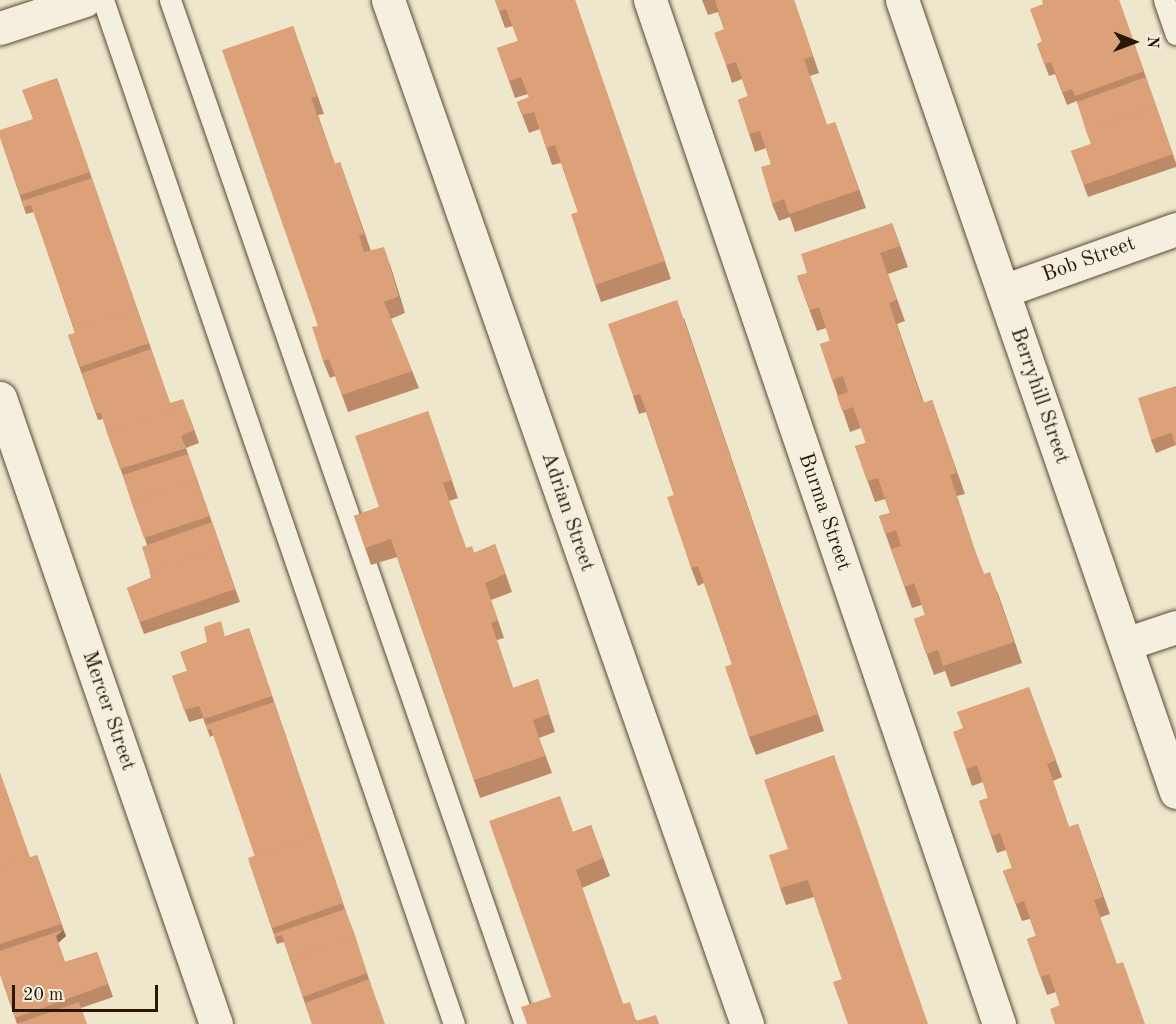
<!DOCTYPE html>
<html>
<head>
<meta charset="utf-8">
<style>
  body { margin:0 }
  #map { position:relative; width:1176px; height:1024px; overflow:hidden; background:#eee7cc; font-family:"Old Standard TT",serif }
  div>[style] { position:absolute }
  [style*='--x'] { left:calc(var(--x)*1px); top:calc(var(--y)*1px); width:calc(var(--w)*1px); rotate:calc(var(--a)*1deg) }
  .roads { filter:drop-shadow(0 0 2px #5a4b34) drop-shadow(0 0 2px #5a4b34) }
  .service>* { height:21px; margin:-10.5px; padding:0 10.5px; transform-origin:10.5px; border-radius:10.5px; background:#f4efde }
  .minor>* { height:33px; margin:-16.5px; padding:0 16.5px; transform-origin:16.5px; border-radius:16.5px; background:#f4efde }
  .wall>* { inset:0; background:#bd8a68 }
  .shaded-wall>* { inset:0; background:#9a7155 }
  .building>* { inset:0; background:#dca179 }
  span { translate:-50% -50%; white-space:nowrap; text-align:center; line-height:1.15; -webkit-text-stroke:5px #f4efde; paint-order:stroke }
  .street-label { font-size:21px; color:#291702 }
  .north { position:absolute; left:1104px; top:12px; width:60px; height:60px; -webkit-text-stroke:4px #f4efde; paint-order:stroke; rotate:91deg; font-size:16px; font-weight:700; line-height:24px; text-align:center; color:#291702 }
  .north::after { content:''; display:block; margin:auto; width:21px; height:27px; background:#291702; clip-path:polygon(50% 0,100% 100%,50% 72%,0 100%) }
  .scale { position:absolute; left:12px; top:985px; width:146px; height:27px; box-sizing:border-box; border:3px solid #291702; border-top:0; padding-left:8px; font-size:18px; line-height:21px; white-space:nowrap; color:#291702; -webkit-text-stroke:4px #f4efde; paint-order:stroke }
</style>
</head>
<body>
<div id="map">
  <div class="roads">
    <div class="service">
      <div style="--x:103;--y:0;--w:1082;--a:71.08"></div>
      <div style="--x:170;--y:0;--w:1084;--a:70.88"></div>
      <div style="--x:1164;--y:0;--w:36;--a:71"></div>
    </div>
    <div class="minor">
      <div style="--x:388;--y:0;--w:1085;--a:70.68"></div>
      <div style="--x:650;--y:0;--w:1082;--a:71.18"></div>
      <div style="--x:902;--y:0;--w:838;--a:70.92"></div>
      <div style="--x:0;--y:28;--w:89;--a:-18.2"></div>
      <div style="--x:1003;--y:291;--w:184;--a:-19.7"></div>
      <div style="--x:0;--y:398;--w:662;--a:70.96"></div>
      <div style="--x:1125;--y:644;--w:54;--a:-18.4"></div>
    </div>
  </div>
  <div class="wall">
    <div style="clip-path:polygon(495px 0,575px 0,671px 279px,601px 302px,595px 285px,578px 212px,561px 163px,552px 165px,540px 129px,529px 133px,517px 102px,529px 97px,528px 94px,515px 98px,497px 48px,518px 41px,513px 26px,505px 28px)"></div>
    <div style="clip-path:polygon(702px 0,794px 0,819px 73px,810px 76px,827px 125px,835px 122px,866px 208px,795px 232px,790px 217px,779px 221px,772px 204px,771px 164px,766px 148px,755px 152px,738px 100px,748px 96px,742px 79px,732px 83px,726px 65px,724px 29px,718px 12px,708px 15px)"></div>
    <div style="clip-path:polygon(1119px 0,1176px 163px,1176px 167px,1088px 197px,1071px 151px,1091px 144px,1077px 101px,1067px 105px,1055px 74px,1049px 76px,1037px 44px)"></div>
    <div style="clip-path:polygon(293px 26px,324px 114px,318px 115px,335px 164px,340px 162px,371px 251px,390px 265px,405px 313px,391px 319px,419px 388px,348px 412px,335px 376px,330px 378px,323px 361px,318px 326px)"></div>
    <div style="clip-path:polygon(57px 78px,170px 403px,190px 418px,199px 443px,186px 448px,240px 602px,144px 634px,127px 588px,151px 578px,147px 545px,103px 419px,98px 420px,68px 335px,75px 333px,34px 212px,26px 214px,0 137px,33px 119px)"></div>
    <div style="clip-path:polygon(892px 223px,908px 267px,888px 274px,905px 321px,897px 324px,924px 403px,932px 400px,965px 494px,957px 496px,978px 560px,984px 574px,998px 593px,1022px 663px,951px 687px,945px 671px,934px 675px,914px 619px,925px 615px,922px 605px,912px 608px,879px 516px,890px 513px,885px 499px,875px 502px,855px 446px,866px 443px,861px 428px,850px 432px,820px 344px,830px 341px,826px 328px,817px 331px,797px 276px,807px 273px)"></div>
    <div style="clip-path:polygon(684px 318px,824px 731px,756px 755px,749px 737px,732px 664px,704px 583px,698px 586px,691px 568px,674px 495px,646px 412px,639px 414px,633px 396px)"></div>
    <div style="clip-path:polygon(1176px 386px,1176px 445px,1156px 453px,1151px 440px)"></div>
    <div style="clip-path:polygon(428px 411px,458px 498px,449px 501px,466px 548px,474px 553px,495px 544px,512px 592px,491px 600px,504px 638px,497px 640px,513px 688px,538px 679px,555px 732px,539px 738px,552px 773px,480px 798px,397px 557px,371px 565px,354px 516px,379px 507px)"></div>
    <div style="clip-path:polygon(249px 628px,371px 985px,312px 1024px,284px 942px,277px 944px,249px 861px,255px 856px,214px 735px,210px 737px,203px 718px,189px 722px,172px 676px,187px 671px,226px 636px)"></div>
    <div style="clip-path:polygon(1029px 687px,1062px 777px,1053px 781px,1069px 827px,1078px 824px,1110px 914px,1101px 917px,1060px 1005px,1056px 992px,1047px 995px,1027px 939px,1036px 936px,1030px 919px,1022px 921px,1003px 871px,1012px 868px,1006px 850px,997px 853px,979px 801px,988px 798px,983px 782px,972px 786px,966px 769px,963px 729px)"></div>
    <div style="clip-path:polygon(834px 755px,842px 979px,814px 897px,786px 905px,780px 888px,788px 849px)"></div>
    <div style="clip-path:polygon(0 773px,30px 858px,37px 855px,66px 936px,58px 943px,65px 962px,97px 952px,113px 997px,81px 1008px,17px 1024px,0 974px)"></div>
    <div style="clip-path:polygon(591px 825px,610px 876px,582px 888px,623px 1004px,637px 1021px,659px 1024px,527px 1024px,551px 997px,573px 832px)"></div>
  </div>
  <div class="shaded-wall">
    <div style="clip-path:polygon(384px 247px,390px 265px,405px 313px,399px 296px)"></div>
    <div style="clip-path:polygon(63px 930px,66px 936px,58px 943px,56px 936px)"></div>
  </div>
  <div class="building">
    <div style="clip-path:polygon(495px 0,575px 0,665px 261px,595px 285px,571px 214px,578px 212px,555px 145px,546px 148px,534px 112px,522px 115px,517px 102px,529px 97px,521px 77px,509px 81px,497px 48px,518px 41px,506px 9px,499px 11px)"></div>
    <div style="clip-path:polygon(715px 0,794px 0,813px 56px,804px 59px,827px 125px,835px 122px,859px 190px,789px 214px,784px 199px,772px 204px,761px 167px,771px 164px,760px 131px,749px 134px,738px 100px,748px 96px,736px 62px,726px 65px,714px 33px,724px 29px)"></div>
    <div style="clip-path:polygon(1042px 0,1119px 0,1144px 71px,1075px 96px,1072px 89px,1063px 92px,1051px 62px,1044px 64px,1037px 44px,1042px 42px,1030px 9px,1043px 4px)"></div>
    <div style="clip-path:polygon(293px 26px,317px 96px,311px 98px,335px 164px,340px 162px,364px 234px,359px 236px,364px 252px,384px 247px,399px 296px,384px 302px,412px 371px,342px 395px,329px 359px,323px 361px,312px 327px,318px 326px,222px 50px)"></div>
    <div style="clip-path:polygon(1146px 77px,1158px 112px,1156px 106px,1086px 131px,1077px 102px)"></div>
    <div style="clip-path:polygon(57px 78px,90px 172px,20px 195px,0 137px,0 130px,33px 119px,22px 90px)"></div>
    <div style="clip-path:polygon(1156px 106px,1173px 154px,1084px 185px,1071px 151px,1091px 144px,1086px 131px)"></div>
    <div style="clip-path:polygon(92px 178px,139px 314px,137px 309px,74px 329px,31px 205px,24px 207px,22px 201px)"></div>
    <div style="clip-path:polygon(892px 223px,900px 246px,880px 253px,897px 300px,889px 303px,923px 403px,932px 400px,957px 473px,950px 475px,971px 540px,984px 574px,990px 572px,1014px 642px,943px 666px,938px 650px,926px 654px,914px 619px,925px 615px,914px 583px,905px 587px,891px 549px,901px 546px,896px 530px,885px 534px,879px 516px,890px 513px,878px 478px,867px 481px,855px 446px,866px 443px,853px 407px,842px 411px,837px 396px,848px 392px,843px 376px,832px 380px,820px 344px,830px 341px,819px 307px,810px 310px,797px 276px,807px 273px,801px 254px)"></div>
    <div style="clip-path:polygon(677px 300px,818px 714px,749px 737px,725px 667px,732px 664px,698px 566px,691px 568px,667px 497px,674px 495px,652px 428px,640px 394px,633px 396px,608px 324px)"></div>
    <div style="clip-path:polygon(137px 309px,149px 343px,80px 367px,68px 335px,76px 333px,74px 329px)"></div>
    <div style="clip-path:polygon(151px 349px,170px 403px,183px 399px,188px 412px,186px 407px,107px 433px,101px 413px,96px 413px,82px 373px)"></div>
    <div style="clip-path:polygon(1176px 386px,1176px 445px,1171px 433px,1151px 440px,1138px 398px)"></div>
    <div style="clip-path:polygon(186px 407px,194px 430px,181px 436px,186px 448px,120px 469px,107px 433px)"></div>
    <div style="clip-path:polygon(428px 411px,452px 480px,443px 483px,466px 548px,472px 546px,474px 553px,495px 544px,505px 574px,485px 583px,498px 620px,491px 623px,513px 688px,538px 679px,549px 714px,533px 720px,545px 756px,474px 780px,391px 539px,365px 548px,354px 516px,379px 507px,355px 436px)"></div>
    <div style="clip-path:polygon(188px 454px,199px 485px,196px 479px,131px 501px,123px 475px)"></div>
    <div style="clip-path:polygon(196px 479px,210px 516px,144px 538px,131px 501px)"></div>
    <div style="clip-path:polygon(212px 522px,223px 553px,220px 547px,150px 572px,142px 547px)"></div>
    <div style="clip-path:polygon(220px 547px,235px 589px,140px 622px,127px 588px,152px 577px,149px 572px)"></div>
    <div style="clip-path:polygon(221px 621px,225px 637px,249px 628px,272px 696px,204px 719px,199px 706px,184px 710px,172px 676px,187px 671px,180px 652px,207px 642px,204px 627px)"></div>
    <div style="clip-path:polygon(1029px 687px,1056px 760px,1047px 764px,1069px 827px,1078px 824px,1103px 897px,1094px 900px,1117px 964px,1123px 962px,1145px 1024px,1055px 1024px,1050px 1009px,1060px 1005px,1049px 974px,1040px 977px,1027px 939px,1036px 936px,1024px 901px,1016px 904px,1003px 871px,1012px 868px,1000px 833px,991px 836px,979px 801px,988px 798px,977px 765px,966px 769px,953px 732px,963px 728px,957px 712px)"></div>
    <div style="clip-path:polygon(274px 702px,322px 841px,320px 835px,255px 856px,211px 729px,207px 730px,206px 725px)"></div>
    <div style="clip-path:polygon(834px 755px,928px 1024px,848px 1024px,833px 982px,842px 979px,808px 880px,780px 888px,769px 855px,788px 849px,764px 780px)"></div>
    <div style="clip-path:polygon(0 773px,30px 858px,0 867px)"></div>
    <div style="clip-path:polygon(560px 796px,573px 832px,591px 825px,603px 858px,576px 870px,623px 1004px,630px 1002px,636px 1021px,656px 1015px,659px 1024px,527px 1024px,521px 1007px,551px 997px,489px 821px)"></div>
    <div style="clip-path:polygon(320px 835px,343px 903px,272px 928px,248px 858px)"></div>
    <div style="clip-path:polygon(37px 855px,61px 924px,0 944px,0 867px)"></div>
    <div style="clip-path:polygon(345px 909px,357px 940px,355px 935px,290px 958px,282px 935px,275px 937px,274px 934px)"></div>
    <div style="clip-path:polygon(63px 930px,56px 936px,65px 962px,3px 982px,0 974px,0 951px)"></div>
    <div style="clip-path:polygon(355px 935px,367px 973px,303px 997px,290px 958px)"></div>
    <div style="clip-path:polygon(97px 952px,108px 984px,15px 1018px,3px 981px)"></div>
    <div style="clip-path:polygon(369px 979px,385px 1024px,312px 1024px,305px 1003px)"></div>
    <div style="clip-path:polygon(79px 1002px,87px 1024px,17px 1024px)"></div>
  </div>
  <div class="street-label">
    <span style="left:1089px;top:260px;rotate:-20deg">Bob Street</span>
    <span style="left:1039px;top:396px;rotate:71deg">Berryhill Street</span>
    <span style="left:567px;top:512px;rotate:71deg">Adrian Street</span>
    <span style="left:824px;top:512px;rotate:71deg">Burma Street</span>
    <span style="left:108px;top:711px;rotate:71deg">Mercer Street</span>
  </div>
  <div class="north">N</div>
  <div class="scale">20 m</div>
</div>
</body>
</html>
